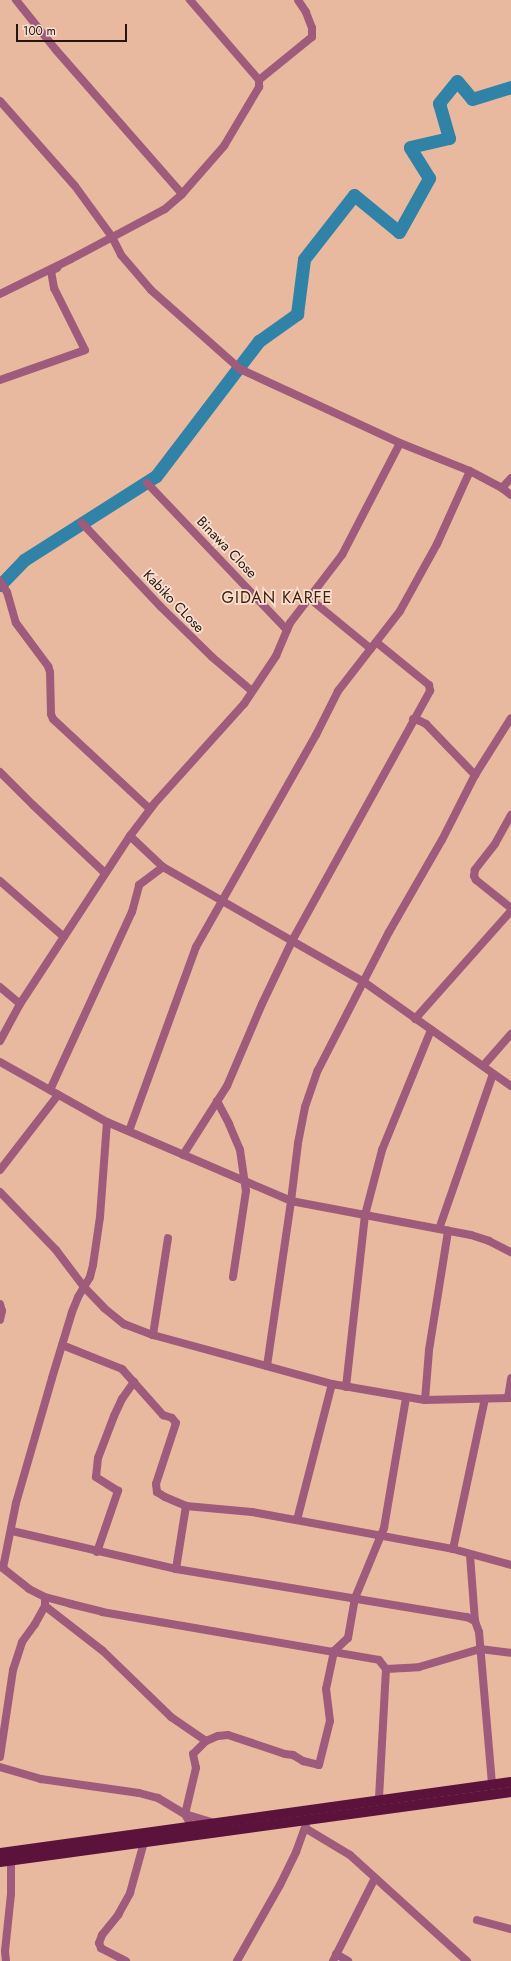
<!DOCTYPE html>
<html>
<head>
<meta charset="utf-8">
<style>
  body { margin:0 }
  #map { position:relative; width:511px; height:1961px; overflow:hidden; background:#e8b99f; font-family:Jost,sans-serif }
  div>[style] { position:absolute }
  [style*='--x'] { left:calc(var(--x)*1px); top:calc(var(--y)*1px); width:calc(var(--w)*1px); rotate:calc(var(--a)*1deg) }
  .river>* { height:13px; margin:-6.5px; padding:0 6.5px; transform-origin:6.5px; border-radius:6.5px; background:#3083a6 }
  .minor>* { height:8px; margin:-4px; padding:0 4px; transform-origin:4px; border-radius:4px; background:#9f5b7c }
  .tertiary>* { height:8px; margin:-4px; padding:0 4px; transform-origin:4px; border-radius:4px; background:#9f5b7c }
  .primary>* { height:10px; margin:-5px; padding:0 5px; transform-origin:5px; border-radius:5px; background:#5b133c }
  span { translate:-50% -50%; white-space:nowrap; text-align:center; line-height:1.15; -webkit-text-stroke:3.5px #f8dfd2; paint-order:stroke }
  .street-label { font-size:14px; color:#26150c }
  .quarter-label { font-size:16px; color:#442009; letter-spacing:1px }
  .scale { position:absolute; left:16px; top:24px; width:111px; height:18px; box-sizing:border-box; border:2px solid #26150c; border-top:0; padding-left:5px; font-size:12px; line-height:14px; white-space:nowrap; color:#26150c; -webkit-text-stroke:3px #f8dfd2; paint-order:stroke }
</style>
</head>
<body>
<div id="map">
  <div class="river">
    <div style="--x:0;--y:585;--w:35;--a:-46"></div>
    <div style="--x:24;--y:560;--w:156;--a:-32.5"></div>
    <div style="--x:156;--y:476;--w:170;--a:-52.7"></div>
    <div style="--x:259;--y:341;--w:47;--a:-35.4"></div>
    <div style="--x:297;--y:314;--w:55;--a:-82.7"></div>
    <div style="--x:304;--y:259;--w:81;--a:-52"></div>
    <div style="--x:354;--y:195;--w:58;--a:39.4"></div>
    <div style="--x:399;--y:232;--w:62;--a:-60.9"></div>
    <div style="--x:429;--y:178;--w:36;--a:-122"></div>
    <div style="--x:410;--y:147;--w:40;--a:-13"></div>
    <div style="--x:449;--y:138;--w:36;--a:-106"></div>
    <div style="--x:439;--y:103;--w:28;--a:-51"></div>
    <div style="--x:457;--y:81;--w:23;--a:50"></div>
    <div style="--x:472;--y:99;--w:41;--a:-17.1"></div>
  </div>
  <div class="minor">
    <div style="--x:16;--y:0;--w:64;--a:51.3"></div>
    <div style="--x:56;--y:50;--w:191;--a:48.8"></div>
    <div style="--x:259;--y:80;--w:68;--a:-39.1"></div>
    <div style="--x:312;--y:37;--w:9;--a:-90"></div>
    <div style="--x:312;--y:28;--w:17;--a:-111"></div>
    <div style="--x:306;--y:12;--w:14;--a:-124"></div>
    <div style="--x:0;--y:101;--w:113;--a:48.6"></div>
    <div style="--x:75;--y:186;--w:63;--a:54"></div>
    <div style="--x:112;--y:237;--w:20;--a:63"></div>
    <div style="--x:121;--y:255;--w:46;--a:49.4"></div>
    <div style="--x:151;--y:290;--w:119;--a:41.6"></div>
    <div style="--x:240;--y:369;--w:176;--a:24.8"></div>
    <div style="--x:400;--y:443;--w:75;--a:21.8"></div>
    <div style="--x:470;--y:471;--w:36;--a:28"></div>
    <div style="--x:502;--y:488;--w:11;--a:38"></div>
    <div style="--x:0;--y:294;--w:79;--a:-26.2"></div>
    <div style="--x:71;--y:259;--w:106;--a:-28"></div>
    <div style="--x:165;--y:209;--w:23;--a:-41"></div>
    <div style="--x:182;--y:194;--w:64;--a:-48.8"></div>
    <div style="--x:224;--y:146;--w:69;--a:-59.3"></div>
    <div style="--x:259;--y:87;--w:7;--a:-90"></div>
    <div style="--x:259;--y:80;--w:106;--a:-130.8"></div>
    <div style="--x:0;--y:380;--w:90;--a:-19.4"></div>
    <div style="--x:85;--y:350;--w:69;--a:-116.6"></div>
    <div style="--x:54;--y:288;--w:17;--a:-100"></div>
    <div style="--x:51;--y:271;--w:7;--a:-27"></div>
    <div style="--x:147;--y:483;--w:203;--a:46.4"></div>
    <div style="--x:502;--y:488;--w:13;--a:-48"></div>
    <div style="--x:82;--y:523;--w:115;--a:46.8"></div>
    <div style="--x:161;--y:607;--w:71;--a:44.4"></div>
    <div style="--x:212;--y:657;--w:52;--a:40.4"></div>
    <div style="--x:0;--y:581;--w:13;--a:58"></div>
    <div style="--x:7;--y:592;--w:32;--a:74"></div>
    <div style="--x:16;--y:623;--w:54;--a:53.3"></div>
    <div style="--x:48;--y:666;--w:6;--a:72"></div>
    <div style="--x:50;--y:672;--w:42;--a:88.6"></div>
    <div style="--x:51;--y:714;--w:5;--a:68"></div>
    <div style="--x:53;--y:719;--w:132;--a:42.9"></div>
    <div style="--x:309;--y:598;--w:80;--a:39.4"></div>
    <div style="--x:413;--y:719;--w:7;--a:16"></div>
    <div style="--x:420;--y:721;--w:7;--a:27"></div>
    <div style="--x:426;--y:724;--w:71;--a:46.1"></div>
    <div style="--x:0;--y:772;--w:47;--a:45"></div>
    <div style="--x:33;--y:805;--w:99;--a:43.4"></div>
    <div style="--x:511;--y:815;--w:33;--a:119"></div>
    <div style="--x:495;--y:844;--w:33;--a:128"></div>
    <div style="--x:475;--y:870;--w:6;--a:99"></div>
    <div style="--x:474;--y:876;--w:4;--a:63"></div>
    <div style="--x:476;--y:880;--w:45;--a:38.7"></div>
    <div style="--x:130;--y:836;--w:45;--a:43.2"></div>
    <div style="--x:163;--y:867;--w:232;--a:29.8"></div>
    <div style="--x:364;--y:982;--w:180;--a:35.3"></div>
    <div style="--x:0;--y:881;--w:85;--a:41.2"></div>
    <div style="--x:0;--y:987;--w:26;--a:40"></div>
    <div style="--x:415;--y:1019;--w:144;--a:-48.4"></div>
    <div style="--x:0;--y:1041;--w:42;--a:-61.6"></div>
    <div style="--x:20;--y:1004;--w:201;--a:-56.8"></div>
    <div style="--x:130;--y:836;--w:39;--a:-53"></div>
    <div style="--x:153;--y:805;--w:136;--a:-48"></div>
    <div style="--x:244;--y:704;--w:58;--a:-56.3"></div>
    <div style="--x:276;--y:656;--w:36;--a:-67"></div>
    <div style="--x:290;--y:623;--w:86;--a:-52.6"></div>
    <div style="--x:342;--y:555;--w:126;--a:-62.6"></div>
    <div style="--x:0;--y:1062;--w:123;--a:29.3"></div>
    <div style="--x:107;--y:1122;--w:200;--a:23.2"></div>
    <div style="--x:291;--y:1201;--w:183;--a:10.7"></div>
    <div style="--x:471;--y:1235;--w:19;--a:18"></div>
    <div style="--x:489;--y:1241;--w:25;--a:27"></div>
    <div style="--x:483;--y:1066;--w:43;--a:-48.8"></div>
    <div style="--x:50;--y:1090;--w:196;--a:-65.3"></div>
    <div style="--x:132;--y:912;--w:28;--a:-75"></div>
    <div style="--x:139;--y:885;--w:30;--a:-37"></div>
    <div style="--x:217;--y:1101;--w:26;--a:62"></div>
    <div style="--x:229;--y:1124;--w:28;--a:67"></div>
    <div style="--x:240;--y:1150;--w:41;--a:81.7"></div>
    <div style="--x:246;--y:1191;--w:87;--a:98.6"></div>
    <div style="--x:129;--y:1131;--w:196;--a:-70"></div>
    <div style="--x:196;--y:947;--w:244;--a:-60.5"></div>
    <div style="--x:316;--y:735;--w:49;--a:-63.4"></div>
    <div style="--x:338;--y:691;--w:101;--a:-52.2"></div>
    <div style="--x:400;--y:611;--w:77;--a:-61.1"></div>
    <div style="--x:437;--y:544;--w:80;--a:-65.7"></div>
    <div style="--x:183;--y:1155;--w:82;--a:-57.5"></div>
    <div style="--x:227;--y:1086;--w:89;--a:-66.9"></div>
    <div style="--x:262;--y:1004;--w:70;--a:-64.5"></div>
    <div style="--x:292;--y:941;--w:286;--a:-61.1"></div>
    <div style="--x:430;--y:691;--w:6;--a:-99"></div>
    <div style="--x:429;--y:685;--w:68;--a:-140.9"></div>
    <div style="--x:0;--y:1170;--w:95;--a:-52.3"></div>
    <div style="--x:0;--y:1192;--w:81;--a:46"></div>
    <div style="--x:56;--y:1250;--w:46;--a:52.9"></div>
    <div style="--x:84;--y:1287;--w:29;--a:46"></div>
    <div style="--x:104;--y:1308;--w:26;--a:39"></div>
    <div style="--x:124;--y:1324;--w:31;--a:21"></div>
    <div style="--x:153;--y:1335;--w:186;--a:15.3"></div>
    <div style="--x:332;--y:1384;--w:94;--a:9.8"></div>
    <div style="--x:425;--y:1400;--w:86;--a:-1.3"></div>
    <div style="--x:439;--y:1229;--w:164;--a:-70.8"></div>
    <div style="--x:0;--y:1304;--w:7;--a:74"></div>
    <div style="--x:2;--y:1311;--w:9;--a:103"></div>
    <div style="--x:153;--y:1335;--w:98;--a:-81.2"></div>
    <div style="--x:62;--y:1345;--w:65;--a:21.8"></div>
    <div style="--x:122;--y:1369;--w:62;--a:48.3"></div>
    <div style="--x:163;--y:1415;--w:9;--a:18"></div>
    <div style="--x:172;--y:1418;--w:6;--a:51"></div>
    <div style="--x:176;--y:1423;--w:64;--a:108.2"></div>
    <div style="--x:156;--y:1484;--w:8;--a:83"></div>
    <div style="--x:157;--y:1492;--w:9;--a:32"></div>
    <div style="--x:165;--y:1497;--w:23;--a:23"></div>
    <div style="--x:186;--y:1506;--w:66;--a:5.2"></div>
    <div style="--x:252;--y:1512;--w:204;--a:10.4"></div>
    <div style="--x:453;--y:1549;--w:60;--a:15.4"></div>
    <div style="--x:267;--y:1366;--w:167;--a:-81.7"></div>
    <div style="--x:291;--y:1201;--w:58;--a:-83.1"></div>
    <div style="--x:298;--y:1143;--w:37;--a:-79"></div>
    <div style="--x:305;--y:1107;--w:39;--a:-71"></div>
    <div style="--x:318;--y:1070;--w:155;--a:-62.8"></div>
    <div style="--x:389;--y:932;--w:106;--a:-60.1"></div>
    <div style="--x:442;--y:840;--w:73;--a:-63.1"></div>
    <div style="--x:475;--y:775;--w:67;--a:-57.7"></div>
    <div style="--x:346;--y:1387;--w:173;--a:-83.7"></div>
    <div style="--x:365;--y:1215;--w:67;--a:-75.3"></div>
    <div style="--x:382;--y:1150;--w:130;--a:-67.8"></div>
    <div style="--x:508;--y:1398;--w:20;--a:-81"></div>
    <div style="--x:425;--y:1400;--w:50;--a:-85.4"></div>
    <div style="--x:429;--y:1350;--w:121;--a:-80.9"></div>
    <div style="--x:297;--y:1520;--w:140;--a:-75.6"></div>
    <div style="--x:12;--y:1531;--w:168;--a:13"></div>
    <div style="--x:176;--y:1569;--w:295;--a:9.4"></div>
    <div style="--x:467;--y:1617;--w:9;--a:27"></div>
    <div style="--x:475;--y:1621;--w:12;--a:70"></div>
    <div style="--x:479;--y:1632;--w:153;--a:85.1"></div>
    <div style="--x:453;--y:1549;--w:153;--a:-78"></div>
    <div style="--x:97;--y:1552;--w:65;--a:-71"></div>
    <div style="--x:118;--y:1491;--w:26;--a:-148"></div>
    <div style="--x:96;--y:1477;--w:19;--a:-84"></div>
    <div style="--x:98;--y:1458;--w:45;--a:-69.1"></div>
    <div style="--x:114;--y:1416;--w:19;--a:-65"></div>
    <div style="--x:122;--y:1399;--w:21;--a:-55"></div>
    <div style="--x:470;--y:1555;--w:66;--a:85.7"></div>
    <div style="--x:3;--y:1568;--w:66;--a:-78.7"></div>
    <div style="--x:16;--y:1503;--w:130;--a:-73.9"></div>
    <div style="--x:52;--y:1378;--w:69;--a:-73.1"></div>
    <div style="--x:72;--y:1312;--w:16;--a:-68"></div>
    <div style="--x:78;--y:1297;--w:23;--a:-59"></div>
    <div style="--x:90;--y:1277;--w:12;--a:-76"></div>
    <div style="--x:93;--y:1265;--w:49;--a:-81.7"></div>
    <div style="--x:100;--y:1217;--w:95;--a:-85.8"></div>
    <div style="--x:176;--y:1569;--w:64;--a:-81"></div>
    <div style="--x:45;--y:1606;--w:73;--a:37.8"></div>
    <div style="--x:103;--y:1651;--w:95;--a:44.1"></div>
    <div style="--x:171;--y:1717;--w:42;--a:34.4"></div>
    <div style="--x:206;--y:1741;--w:18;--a:135"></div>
    <div style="--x:193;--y:1754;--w:14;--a:78"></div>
    <div style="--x:196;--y:1768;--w:47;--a:103.4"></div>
    <div style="--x:185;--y:1814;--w:15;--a:62"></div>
    <div style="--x:386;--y:1669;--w:33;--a:-3"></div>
    <div style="--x:419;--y:1667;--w:64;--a:-16.4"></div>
    <div style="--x:480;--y:1649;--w:31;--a:7"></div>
    <div style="--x:206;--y:1741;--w:13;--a:-23"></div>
    <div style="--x:218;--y:1736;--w:10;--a:-6"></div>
    <div style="--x:228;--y:1735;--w:60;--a:18.4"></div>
    <div style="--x:285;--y:1754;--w:8;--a:7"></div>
    <div style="--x:293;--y:1755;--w:12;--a:31"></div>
    <div style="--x:303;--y:1761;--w:16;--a:14"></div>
    <div style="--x:319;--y:1765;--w:45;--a:-76"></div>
    <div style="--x:330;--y:1721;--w:32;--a:-97"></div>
    <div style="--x:326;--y:1689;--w:39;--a:-78"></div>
    <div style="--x:334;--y:1651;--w:19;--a:-43"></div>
    <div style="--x:348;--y:1638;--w:41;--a:-80.1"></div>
    <div style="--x:355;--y:1598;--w:76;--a:-67.5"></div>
    <div style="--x:384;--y:1528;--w:132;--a:-80.4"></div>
    <div style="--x:0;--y:1757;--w:88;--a:-81.5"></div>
    <div style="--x:13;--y:1670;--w:29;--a:-72"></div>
    <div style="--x:22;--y:1642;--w:22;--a:-54"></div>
    <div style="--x:35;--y:1624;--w:21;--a:-61"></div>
    <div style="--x:45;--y:1606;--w:5;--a:-90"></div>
    <div style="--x:0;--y:1767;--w:43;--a:16.3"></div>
    <div style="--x:41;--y:1779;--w:99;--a:8.1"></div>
    <div style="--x:139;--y:1793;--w:20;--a:15"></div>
    <div style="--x:158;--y:1798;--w:31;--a:31"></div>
    <div style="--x:185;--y:1814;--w:30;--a:17"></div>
    <div style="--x:305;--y:1828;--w:52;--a:31"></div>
    <div style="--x:350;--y:1855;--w:158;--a:42.2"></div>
    <div style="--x:477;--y:1920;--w:35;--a:15"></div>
    <div style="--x:336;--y:1954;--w:14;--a:30"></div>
    <div style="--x:6;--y:1961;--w:10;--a:-96"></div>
    <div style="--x:5;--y:1951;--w:57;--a:-84"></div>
    <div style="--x:11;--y:1894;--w:33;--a:-90"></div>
    <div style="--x:126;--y:1961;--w:28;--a:-153"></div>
    <div style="--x:101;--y:1948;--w:5;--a:-112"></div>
    <div style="--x:99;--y:1943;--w:9;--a:-69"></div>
    <div style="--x:102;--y:1935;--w:26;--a:-51"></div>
    <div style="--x:118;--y:1915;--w:25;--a:-61"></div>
    <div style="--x:130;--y:1893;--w:53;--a:-74.6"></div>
    <div style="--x:237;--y:1961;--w:87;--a:-60.5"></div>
    <div style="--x:280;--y:1885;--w:37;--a:-64"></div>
    <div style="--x:296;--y:1852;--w:29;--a:-70"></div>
    <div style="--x:333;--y:1961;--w:93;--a:-63.2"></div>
  </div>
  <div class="tertiary">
    <div style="--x:0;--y:1566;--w:37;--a:38"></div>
    <div style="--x:29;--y:1589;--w:18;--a:27"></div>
    <div style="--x:45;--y:1597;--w:27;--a:15"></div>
    <div style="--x:71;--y:1604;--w:32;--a:14"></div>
    <div style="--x:102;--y:1612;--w:281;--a:9.8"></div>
    <div style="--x:379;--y:1660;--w:11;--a:52"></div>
    <div style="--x:386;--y:1669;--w:130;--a:93.1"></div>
  </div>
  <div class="primary">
    <div style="--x:0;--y:1853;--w:516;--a:-7.91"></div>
    <div style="--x:0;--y:1862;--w:516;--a:-7.8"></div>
  </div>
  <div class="street-label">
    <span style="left:227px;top:547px;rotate:46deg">Binawa Close</span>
    <span style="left:174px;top:601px;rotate:46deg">Kabiko CLose</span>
  </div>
  <div class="quarter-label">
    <span style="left:277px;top:598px">GIDAN KARFE</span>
  </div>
  <div class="scale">100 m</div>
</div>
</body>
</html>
